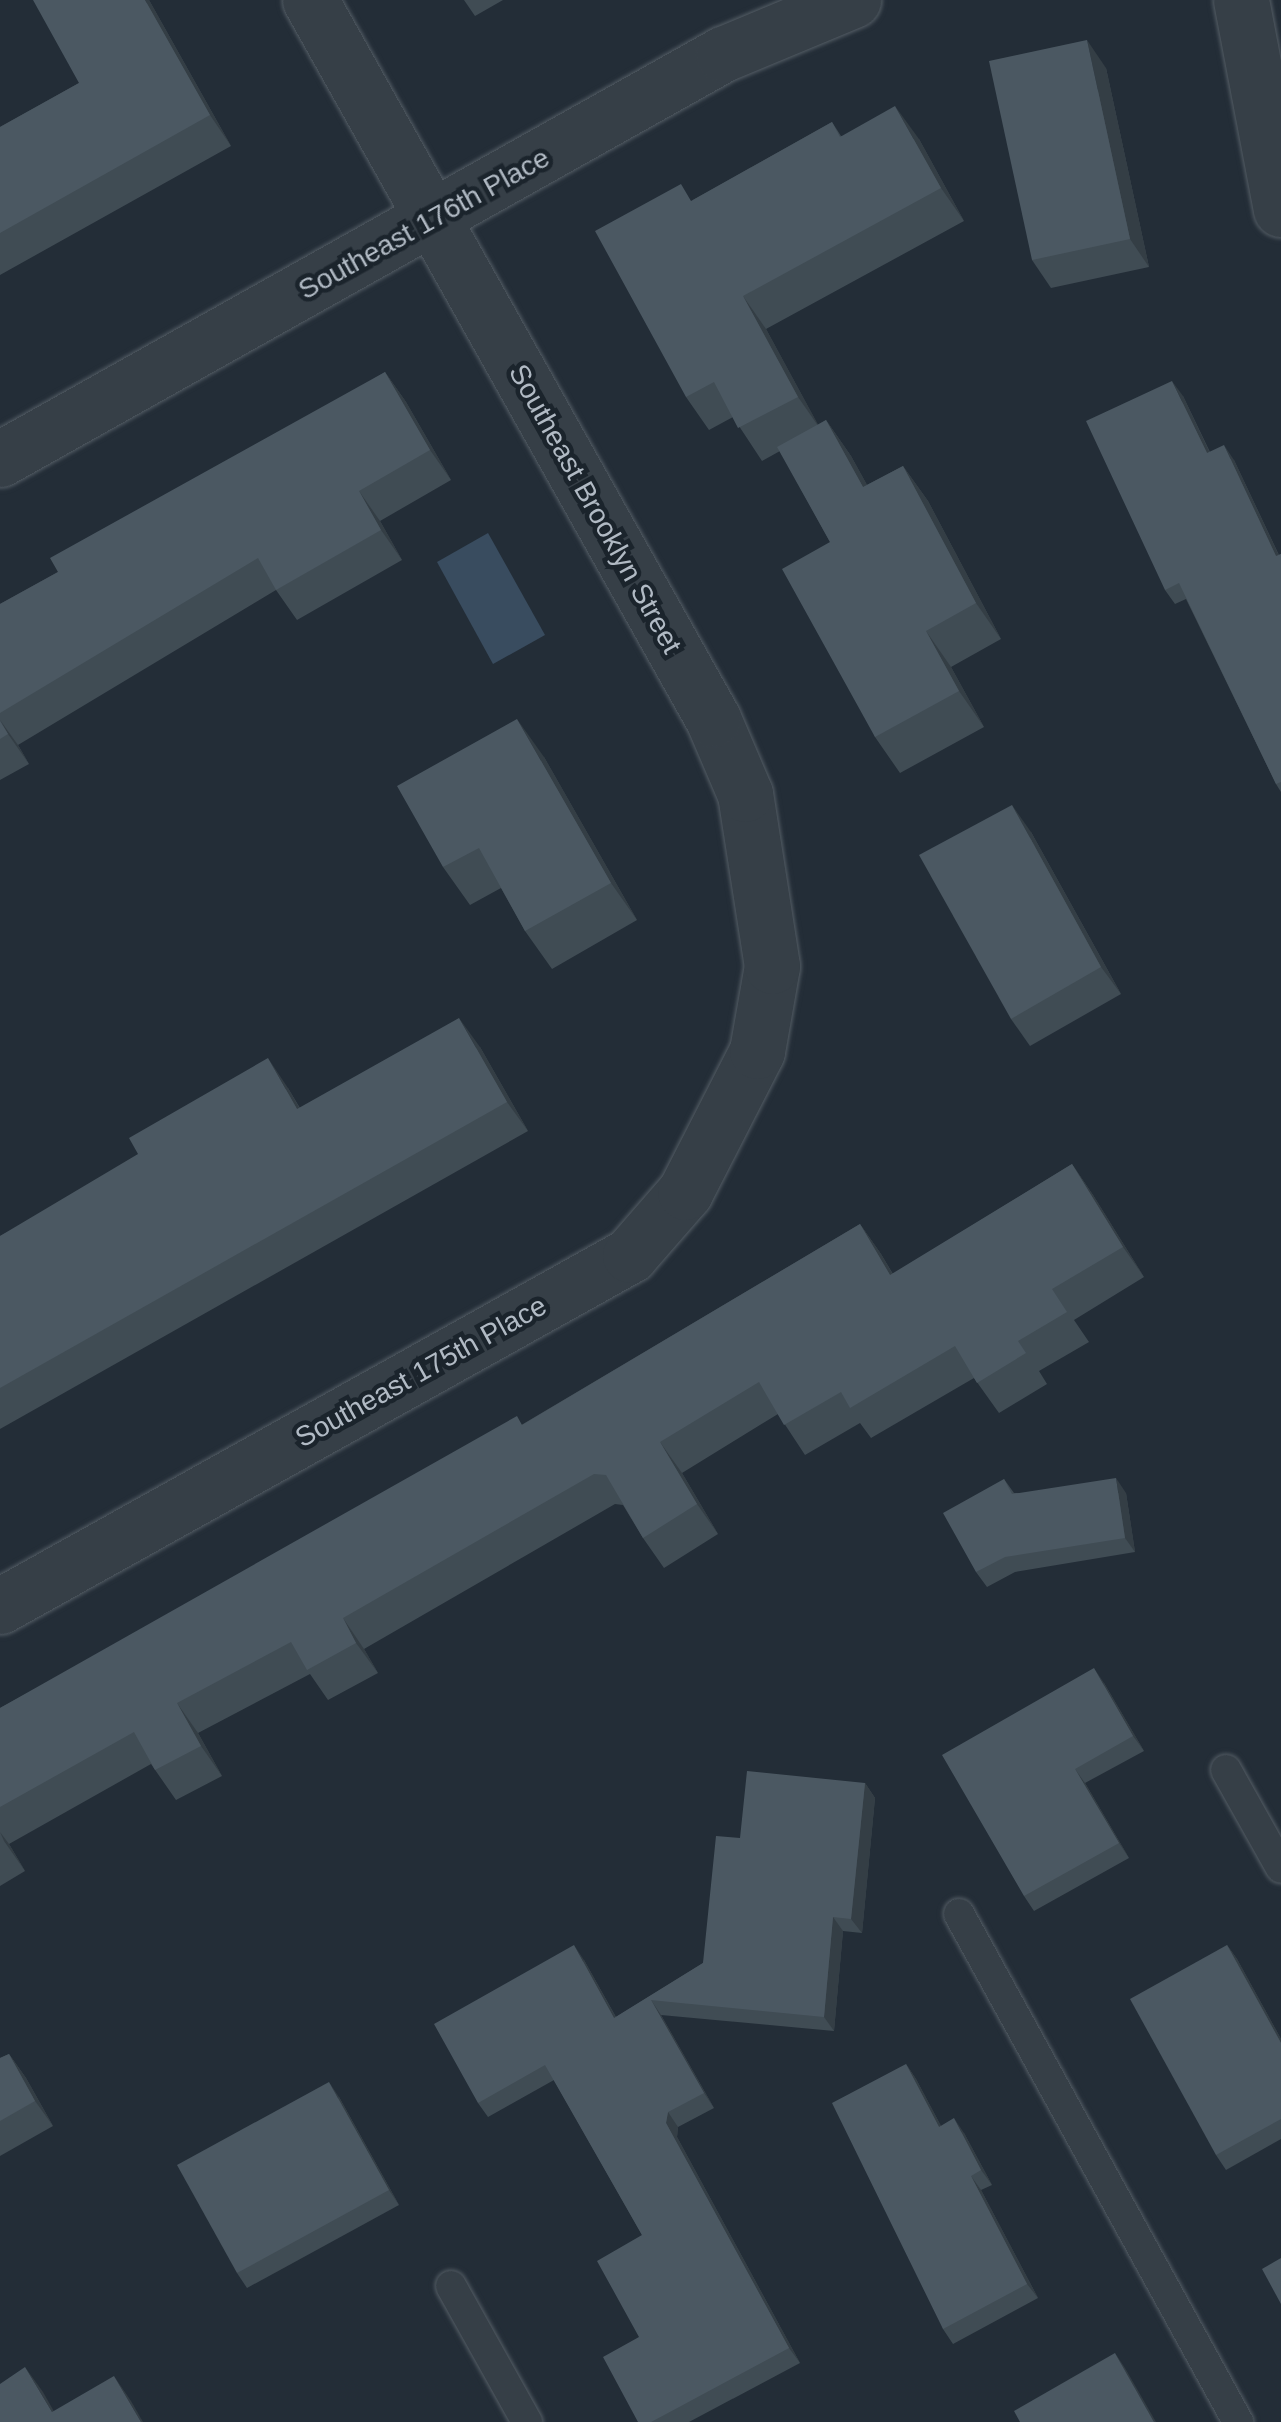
<!DOCTYPE html>
<html>
<head>
<meta charset="utf-8">
<style>
  body { margin:0 }
  #map { position:relative; width:1281px; height:2422px; overflow:hidden; background:#232d37; font-family:Arial,sans-serif }
  div>[style] { position:absolute }
  [style*='--x'] { left:calc(var(--x)*1px); top:calc(var(--y)*1px); width:calc(var(--w)*1px); rotate:calc(var(--a)*1deg) }
  .water>* { inset:0; background:#394c5f }
  .roads { filter:drop-shadow(0 0 2px #545d65) drop-shadow(0 0 2px #545d65) }
  .lane>* { height:30px; margin:-15px; padding:0 15px; transform-origin:15px; border-radius:15px; background:#363f47 }
  .street>* { height:55px; margin:-27.5px; padding:0 27.5px; transform-origin:27.5px; border-radius:27.5px; background:#363f47 }
  .wall>* { inset:0; background:#404c54 }
  .shaded-wall>* { inset:0; background:#343e45 }
  .building>* { inset:0; background:#4b5862 }
  span { translate:-50% -50%; white-space:nowrap; text-align:center; line-height:1.15; -webkit-text-stroke:9px #1b242c; paint-order:stroke }
  .street-label { font-size:28px; color:#b1bac4 }
</style>
</head>
<body>
<div id="map">
  <div class="water">
    <div style="clip-path:polygon(488px 533px,545px 635px,493px 664px,437px 562px)"></div>
  </div>
  <div class="roads">
    <div class="lane">
      <div style="--x:1226;--y:1770;--w:112;--a:60.7"></div>
      <div style="--x:959;--y:1914;--w:580;--a:61.22"></div>
      <div style="--x:451;--y:2286;--w:156;--a:60.8"></div>
    </div>
    <div class="street">
      <div style="--x:1241;--y:0;--w:213;--a:79.2"></div>
      <div style="--x:0;--y:459;--w:829;--a:-29.26"></div>
      <div style="--x:723;--y:54;--w:141;--a:-22.6"></div>
      <div style="--x:0;--y:1606;--w:721;--a:-29.12"></div>
      <div style="--x:630;--y:1255;--w:84;--a:-48.9"></div>
      <div style="--x:685;--y:1192;--w:158;--a:-62.9"></div>
      <div style="--x:757;--y:1051;--w:86;--a:-80"></div>
      <div style="--x:772;--y:966;--w:174;--a:-98.9"></div>
      <div style="--x:745;--y:794;--w:82;--a:-113.1"></div>
      <div style="--x:713;--y:719;--w:824;--a:-119.27"></div>
    </div>
  </div>
  <div class="wall">
    <div style="clip-path:polygon(149px 0,231px 146px,0 275px,0 127px,79px 83px)"></div>
    <div style="clip-path:polygon(464px 0,503px 0,475px 16px)"></div>
    <div style="clip-path:polygon(1106px 68px,1149px 267px,1051px 288px,1032px 260px)"></div>
    <div style="clip-path:polygon(832px 122px,841px 136px,919px 139px,964px 221px,766px 329px,818px 425px,826px 420px,851px 456px,867px 485px,903px 466px,928px 501px,1001px 639px,951px 667px,984px 727px,900px 773px,875px 737px,830px 542px,780px 451px,762px 461px,733px 417px,709px 430px,686px 397px,693px 200px)"></div>
    <div style="clip-path:polygon(385px 372px,406px 402px,451px 480px,380px 521px,402px 560px,297px 620px,276px 590px,18px 745px,29px 764px,0 780px,0 604px,58px 572px)"></div>
    <div style="clip-path:polygon(1183px 396px,1210px 452px,1234px 460px,1279px 555px,1281px 554px,1281px 792px,1276px 784px,1186px 599px,1175px 604px,1165px 590px)"></div>
    <div style="clip-path:polygon(544px 757px,637px 920px,552px 969px,525px 931px,501px 888px,470px 905px,443px 867px)"></div>
    <div style="clip-path:polygon(1031px 832px,1121px 994px,1030px 1046px,1011px 1019px)"></div>
    <div style="clip-path:polygon(480px 1047px,528px 1131px,0 1429px,0 1236px,288px 1088px,300px 1108px)"></div>
    <div style="clip-path:polygon(1072px 1164px,1093px 1195px,1144px 1277px,1074px 1320px,1089px 1342px,1039px 1371px,1047px 1384px,999px 1413px,974px 1378px,871px 1438px,860px 1423px,805px 1455px,778px 1414px,682px 1473px,718px 1534px,664px 1568px,643px 1538px,623px 1505px,615px 1504px,364px 1649px,378px 1673px,328px 1700px,310px 1674px,198px 1733px,222px 1776px,176px 1800px,151px 1764px,9px 1844px,25px 1871px,0 1886px,0 1708px,523px 1424px,860px 1224px,881px 1254px,893px 1274px)"></div>
    <div style="clip-path:polygon(1004px 1479px,1014px 1493px,1126px 1493px,1135px 1552px,1015px 1572px,987px 1587px,976px 1572px)"></div>
    <div style="clip-path:polygon(1104px 1683px,1144px 1751px,1085px 1783px,1129px 1858px,1034px 1911px,1024px 1896px)"></div>
    <div style="clip-path:polygon(865px 1783px,875px 1798px,862px 1933px,843px 1931px,834px 2031px,661px 2015px,714px 2108px,678px 2127px,677px 2137px,800px 2363px,689px 2422px,638px 2422px,642px 2235px,554px 2080px,488px 2117px,478px 2103px,584px 1960px,616px 2017px,703px 1963px,740px 1838px)"></div>
    <div style="clip-path:polygon(1227px 1945px,1237px 1959px,1281px 2039px,1281px 2139px,1226px 2170px,1216px 2155px)"></div>
    <div style="clip-path:polygon(9px 2054px,26px 2078px,53px 2126px,0 2156px,0 2058px)"></div>
    <div style="clip-path:polygon(906px 2064px,916px 2079px,941px 2126px,964px 2133px,992px 2185px,981px 2190px,1038px 2298px,953px 2344px,943px 2329px)"></div>
    <div style="clip-path:polygon(339px 2097px,399px 2205px,247px 2288px,237px 2273px)"></div>
  </div>
  <div class="shaded-wall">
    <div style="clip-path:polygon(145px 0,149px 0,231px 146px,210px 115px)"></div>
    <div style="clip-path:polygon(1087px 40px,1106px 68px,1149px 267px,1130px 239px)"></div>
    <div style="clip-path:polygon(895px 106px,919px 139px,964px 221px,941px 188px)"></div>
    <div style="clip-path:polygon(743px 296px,766px 329px,821px 430px,798px 397px)"></div>
    <div style="clip-path:polygon(385px 372px,406px 402px,451px 480px,430px 450px)"></div>
    <div style="clip-path:polygon(1172px 381px,1183px 396px,1217px 468px,1207px 453px)"></div>
    <div style="clip-path:polygon(826px 420px,851px 456px,888px 523px,863px 487px)"></div>
    <div style="clip-path:polygon(1224px 445px,1234px 460px,1281px 560px,1276px 556px)"></div>
    <div style="clip-path:polygon(903px 466px,928px 501px,1001px 639px,976px 603px)"></div>
    <div style="clip-path:polygon(359px 491px,380px 521px,402px 560px,381px 530px)"></div>
    <div style="clip-path:polygon(926px 631px,951px 667px,984px 727px,959px 691px)"></div>
    <div style="clip-path:polygon(517px 719px,544px 757px,637px 920px,611px 883px)"></div>
    <div style="clip-path:polygon(0 720px,18px 745px,29px 764px,8px 734px)"></div>
    <div style="clip-path:polygon(1012px 805px,1031px 832px,1121px 994px,1101px 967px)"></div>
    <div style="clip-path:polygon(459px 1018px,480px 1047px,528px 1131px,507px 1102px)"></div>
    <div style="clip-path:polygon(268px 1058px,288px 1088px,317px 1139px,297px 1109px)"></div>
    <div style="clip-path:polygon(1072px 1164px,1093px 1195px,1144px 1277px,1123px 1247px)"></div>
    <div style="clip-path:polygon(860px 1224px,881px 1254px,911px 1306px,890px 1275px)"></div>
    <div style="clip-path:polygon(660px 1442px,682px 1473px,718px 1534px,697px 1504px)"></div>
    <div style="clip-path:polygon(1116px 1478px,1126px 1493px,1135px 1552px,1125px 1538px)"></div>
    <div style="clip-path:polygon(343px 1618px,364px 1649px,378px 1673px,356px 1643px)"></div>
    <div style="clip-path:polygon(1094px 1668px,1104px 1683px,1144px 1751px,1133px 1736px)"></div>
    <div style="clip-path:polygon(177px 1703px,198px 1733px,222px 1776px,201px 1746px)"></div>
    <div style="clip-path:polygon(1075px 1769px,1085px 1783px,1129px 1858px,1119px 1843px)"></div>
    <div style="clip-path:polygon(865px 1783px,875px 1798px,862px 1933px,851px 1919px)"></div>
    <div style="clip-path:polygon(0 1832px,9px 1844px,25px 1871px,4px 1841px)"></div>
    <div style="clip-path:polygon(833px 1917px,843px 1931px,834px 2031px,824px 2017px)"></div>
    <div style="clip-path:polygon(574px 1945px,584px 1960px,624px 2032px,614px 2018px)"></div>
    <div style="clip-path:polygon(1227px 1945px,1237px 1959px,1281px 2039px,1281px 2043px)"></div>
    <div style="clip-path:polygon(651px 2000px,661px 2015px,714px 2108px,704px 2093px)"></div>
    <div style="clip-path:polygon(9px 2054px,26px 2078px,53px 2126px,35px 2101px)"></div>
    <div style="clip-path:polygon(906px 2064px,916px 2079px,949px 2141px,939px 2127px)"></div>
    <div style="clip-path:polygon(329px 2082px,339px 2097px,399px 2205px,389px 2190px)"></div>
    <div style="clip-path:polygon(668px 2112px,678px 2127px,677px 2137px,800px 2363px,789px 2348px,666px 2123px)"></div>
    <div style="clip-path:polygon(954px 2118px,964px 2133px,992px 2185px,981px 2170px)"></div>
    <div style="clip-path:polygon(971px 2176px,981px 2190px,1038px 2298px,1027px 2284px)"></div>
    <div style="clip-path:polygon(1115px 2353px,1125px 2368px,1156px 2422px,1154px 2422px)"></div>
    <div style="clip-path:polygon(25px 2367px,43px 2392px,60px 2422px,52px 2412px)"></div>
    <div style="clip-path:polygon(114px 2376px,131px 2401px,143px 2422px,141px 2422px)"></div>
  </div>
  <div class="building">
    <div style="clip-path:polygon(33px 0,145px 0,210px 115px,0 233px,0 127px,79px 83px)"></div>
    <div style="clip-path:polygon(1087px 40px,1130px 239px,1032px 260px,989px 61px)"></div>
    <div style="clip-path:polygon(895px 106px,941px 188px,743px 296px,798px 397px,738px 428px,714px 382px,686px 397px,595px 231px,681px 184px,691px 201px,832px 122px,840px 137px)"></div>
    <div style="clip-path:polygon(385px 372px,430px 450px,359px 491px,381px 530px,276px 590px,258px 558px,0 713px,0 604px,58px 572px,50px 558px)"></div>
    <div style="clip-path:polygon(1172px 381px,1207px 453px,1224px 445px,1276px 556px,1281px 554px,1281px 782px,1276px 784px,1179px 583px,1165px 590px,1086px 421px)"></div>
    <div style="clip-path:polygon(826px 420px,863px 487px,903px 466px,976px 603px,926px 631px,959px 691px,875px 737px,782px 569px,830px 542px,777px 447px)"></div>
    <div style="clip-path:polygon(517px 719px,611px 883px,525px 931px,479px 848px,443px 867px,397px 786px)"></div>
    <div style="clip-path:polygon(0 721px,8px 734px,0 739px)"></div>
    <div style="clip-path:polygon(1012px 805px,1101px 967px,1011px 1019px,919px 855px)"></div>
    <div style="clip-path:polygon(459px 1018px,507px 1102px,0 1388px,0 1236px,138px 1154px,129px 1138px,268px 1058px,297px 1109px)"></div>
    <div style="clip-path:polygon(1072px 1164px,1123px 1247px,1052px 1289px,1067px 1312px,1018px 1341px,1026px 1353px,977px 1383px,955px 1346px,850px 1408px,841px 1392px,784px 1425px,759px 1382px,660px 1442px,697px 1504px,643px 1538px,606px 1475px,594px 1474px,343px 1618px,356px 1643px,307px 1670px,291px 1642px,177px 1703px,201px 1746px,155px 1770px,134px 1732px,0 1807px,0 1708px,517px 1416px,522px 1425px,860px 1224px,890px 1275px)"></div>
    <div style="clip-path:polygon(1116px 1478px,1125px 1538px,1005px 1557px,976px 1572px,943px 1513px,1004px 1479px,1012px 1494px)"></div>
    <div style="clip-path:polygon(1094px 1668px,1133px 1736px,1075px 1769px,1119px 1843px,1024px 1896px,942px 1755px)"></div>
    <div style="clip-path:polygon(747px 1771px,865px 1783px,851px 1919px,833px 1917px,824px 2017px,651px 2000px,704px 2093px,668px 2112px,666px 2123px,789px 2348px,651px 2422px,638px 2422px,603px 2357px,639px 2337px,597px 2261px,642px 2235px,545px 2065px,478px 2103px,434px 2024px,574px 1945px,614px 2018px,703px 1963px,716px 1836px,740px 1838px)"></div>
    <div style="clip-path:polygon(1227px 1945px,1281px 2043px,1281px 2119px,1216px 2155px,1130px 1999px)"></div>
    <div style="clip-path:polygon(9px 2054px,35px 2101px,0 2121px,0 2058px)"></div>
    <div style="clip-path:polygon(906px 2064px,939px 2127px,954px 2118px,981px 2170px,971px 2176px,1027px 2284px,943px 2329px,832px 2103px)"></div>
    <div style="clip-path:polygon(329px 2082px,389px 2190px,237px 2273px,177px 2165px)"></div>
    <div style="clip-path:polygon(1281px 2258px,1281px 2304px,1262px 2269px)"></div>
    <div style="clip-path:polygon(1115px 2353px,1154px 2422px,1020px 2422px,1014px 2411px)"></div>
    <div style="clip-path:polygon(25px 2367px,52px 2412px,114px 2376px,141px 2422px,0 2422px,0 2384px)"></div>
  </div>
  <div class="street-label">
    <span style="left:424px;top:224px;rotate:-29deg">Southeast 176th Place</span>
    <span style="left:595px;top:509px;rotate:61deg">Southeast Brooklyn Street</span>
    <span style="left:421px;top:1372px;rotate:-29deg">Southeast 175th Place</span>
  </div>
</div>
</body>
</html>
